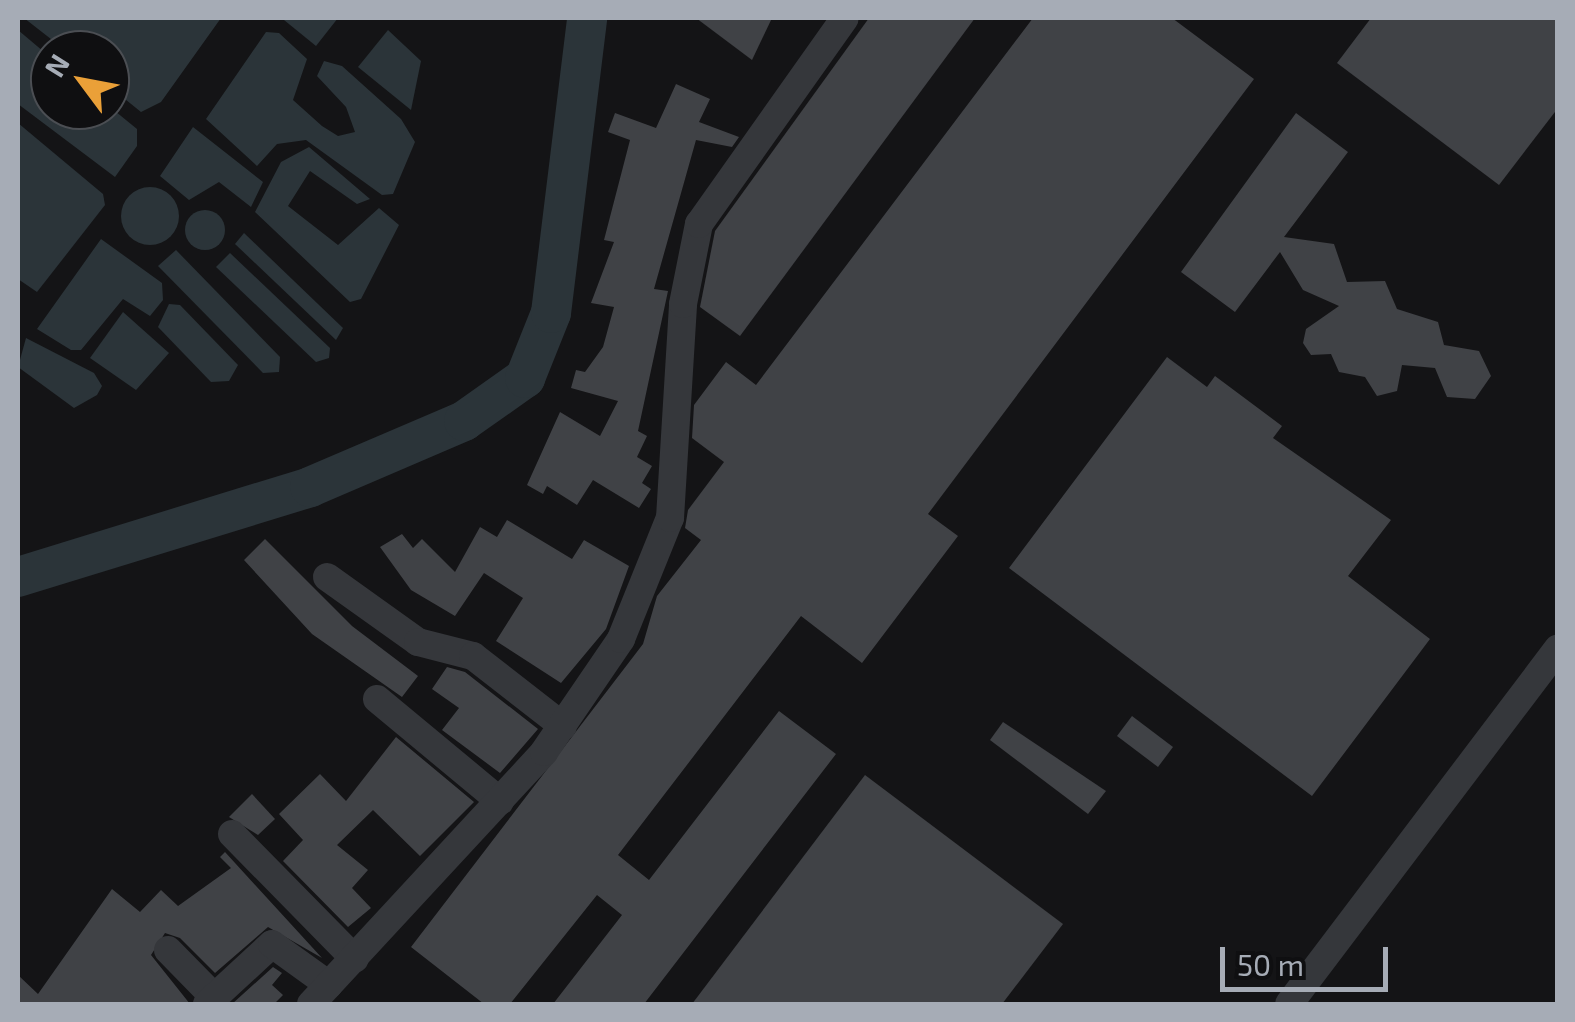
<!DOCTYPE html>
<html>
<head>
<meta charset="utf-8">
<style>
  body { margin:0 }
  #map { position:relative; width:1575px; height:1022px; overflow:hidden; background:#141416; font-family:"Exo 2",sans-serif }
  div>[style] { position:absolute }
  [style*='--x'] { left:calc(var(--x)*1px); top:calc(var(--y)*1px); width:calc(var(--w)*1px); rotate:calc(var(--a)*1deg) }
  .water>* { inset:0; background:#2b3439 }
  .round { border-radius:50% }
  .river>* { height:40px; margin:-20px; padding:0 20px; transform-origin:20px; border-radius:20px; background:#2b3439 }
  .building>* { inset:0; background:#404246 }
  .street>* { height:28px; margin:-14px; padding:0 14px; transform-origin:14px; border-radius:14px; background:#35373b }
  span { translate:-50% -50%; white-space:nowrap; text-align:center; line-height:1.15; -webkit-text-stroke:10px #0f0f11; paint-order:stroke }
  .frame { position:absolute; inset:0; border:20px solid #a6acb6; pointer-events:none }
  .north { position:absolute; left:30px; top:30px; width:100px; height:100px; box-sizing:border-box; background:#0f0f11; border:2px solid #4b4e53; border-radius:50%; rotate:302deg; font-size:28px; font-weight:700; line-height:40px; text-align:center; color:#a6acb6 }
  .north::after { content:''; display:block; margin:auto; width:35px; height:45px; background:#eaa038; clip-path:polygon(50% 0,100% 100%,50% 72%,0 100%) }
  .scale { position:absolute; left:1220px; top:947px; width:168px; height:45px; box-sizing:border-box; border:5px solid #a6acb6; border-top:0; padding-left:12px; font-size:30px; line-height:35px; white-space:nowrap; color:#a6acb6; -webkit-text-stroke:8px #0f0f11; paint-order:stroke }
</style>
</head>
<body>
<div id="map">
  <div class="water">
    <div style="clip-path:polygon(24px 18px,221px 18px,161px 102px,141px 112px,110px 87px,110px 50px,65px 50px)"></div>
    <div style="clip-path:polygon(338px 18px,316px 46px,284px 20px,284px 18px)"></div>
    <div style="clip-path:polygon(18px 30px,50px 57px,50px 110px,110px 107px,137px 129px,137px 146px,115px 177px,18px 104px)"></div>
    <div style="clip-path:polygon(388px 30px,421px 61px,411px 110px,358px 67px)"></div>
    <div style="clip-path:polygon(266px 32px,279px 33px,307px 59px,293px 100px,322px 126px,338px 136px,355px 132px,346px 107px,317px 76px,324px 61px,342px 66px,401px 119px,415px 142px,393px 194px,382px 195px,306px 140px,277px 144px,257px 166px,206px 119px)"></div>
    <div style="clip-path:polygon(18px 123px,103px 194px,105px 205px,37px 292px,18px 279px)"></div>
    <div style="clip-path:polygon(193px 127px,263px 182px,251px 207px,219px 182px,189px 200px,160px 176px)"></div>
    <div style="clip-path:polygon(309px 147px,370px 199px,357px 204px,310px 171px,288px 206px,338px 245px,379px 208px,399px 225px,361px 299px,350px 302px,255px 212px,281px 162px)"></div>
    <div class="round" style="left:121px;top:187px;width:58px;height:58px"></div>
    <div class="round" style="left:185px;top:210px;width:40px;height:40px"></div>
    <div style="clip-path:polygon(244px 233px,343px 328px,336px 340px,235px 244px)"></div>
    <div style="clip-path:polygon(101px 239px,162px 283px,163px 300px,150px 316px,123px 299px,81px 350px,71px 350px,37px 329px)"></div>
    <div style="clip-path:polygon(176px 250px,280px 357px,279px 372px,263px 373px,158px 266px)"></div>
    <div style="clip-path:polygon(230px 253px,330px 348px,329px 358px,316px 362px,216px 267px)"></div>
    <div style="clip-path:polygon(169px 304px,180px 305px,238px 365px,229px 381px,211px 382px,158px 327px)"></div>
    <div style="clip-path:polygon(123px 312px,169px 353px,136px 390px,90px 358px)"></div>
    <div style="clip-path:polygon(26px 338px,94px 373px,102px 386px,97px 395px,74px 408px,18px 367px)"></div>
  </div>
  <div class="river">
    <div style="--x:18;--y:577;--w:306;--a:-17.1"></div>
    <div style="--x:310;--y:487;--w:168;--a:-23.2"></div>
    <div style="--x:464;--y:421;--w:75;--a:-35.2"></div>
    <div style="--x:525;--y:378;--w:70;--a:-68.2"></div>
    <div style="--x:551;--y:313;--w:297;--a:-83"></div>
  </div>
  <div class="building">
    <div style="clip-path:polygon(696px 18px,772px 18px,752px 60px)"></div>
    <div style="clip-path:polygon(869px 18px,975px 18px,740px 336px,700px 307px,715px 231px)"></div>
    <div style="clip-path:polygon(1033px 18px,1172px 18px,1254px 79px,928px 514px,958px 536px,862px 663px,801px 616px,618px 855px,649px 880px,779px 711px,836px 754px,644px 1004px,553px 1004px,622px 915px,597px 895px,510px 1004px,484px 1004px,411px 947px,643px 644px,657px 596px,701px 540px,685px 528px,688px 510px,724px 462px,692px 438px,694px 405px,726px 362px,756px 385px)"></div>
    <div style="clip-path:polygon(1371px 18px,1558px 18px,1558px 108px,1499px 185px,1337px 63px)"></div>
    <div style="clip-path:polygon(676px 84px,710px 99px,699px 122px,739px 137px,732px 147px,696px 140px,654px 289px,668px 291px,638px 431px,647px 436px,637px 457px,652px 466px,642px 483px,651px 489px,639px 508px,593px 480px,577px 505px,547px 486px,543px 494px,527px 485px,560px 412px,600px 436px,618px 401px,571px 388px,576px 370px,585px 372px,603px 347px,614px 307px,591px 303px,614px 242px,604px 240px,630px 140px,608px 132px,615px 113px,656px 128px)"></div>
    <div style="clip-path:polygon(1296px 113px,1348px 152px,1284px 237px,1334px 244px,1347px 282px,1385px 281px,1397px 309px,1438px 322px,1444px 345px,1479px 351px,1491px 376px,1475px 399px,1447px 397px,1435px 368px,1402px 365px,1397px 391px,1377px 396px,1365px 377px,1339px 372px,1331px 354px,1311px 355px,1303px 343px,1306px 329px,1339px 306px,1303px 290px,1280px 252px,1235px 312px,1181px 272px)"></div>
    <div style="clip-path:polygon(1167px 357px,1207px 387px,1215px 376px,1282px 426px,1273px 438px,1391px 520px,1348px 576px,1430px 639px,1312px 796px,1009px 568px)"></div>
    <div style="clip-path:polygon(507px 520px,572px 559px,584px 540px,629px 566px,606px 629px,561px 683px,496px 641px,523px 598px,484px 573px,455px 616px,411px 590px,380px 547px,402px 534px,413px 548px,422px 539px,455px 572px,480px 527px,497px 537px)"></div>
    <div style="clip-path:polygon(265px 539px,352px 626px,418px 676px,402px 697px,312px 634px,244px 560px)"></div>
    <div style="clip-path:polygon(447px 667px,465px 672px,538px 729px,500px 773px,442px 730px,459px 708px,432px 689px)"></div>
    <div style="clip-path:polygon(1132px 716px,1173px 747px,1158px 767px,1117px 736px)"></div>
    <div style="clip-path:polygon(1003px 722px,1106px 791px,1088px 814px,990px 740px)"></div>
    <div style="clip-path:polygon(396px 737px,474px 802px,420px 856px,373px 810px,337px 845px,368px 870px,352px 888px,371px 908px,348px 927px,283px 861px,303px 840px,279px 814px,320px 774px,346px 801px)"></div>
    <div style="clip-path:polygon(865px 775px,1063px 924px,1002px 1004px,692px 1004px)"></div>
    <div style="clip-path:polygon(252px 794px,275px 819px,258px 835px,229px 817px)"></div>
    <div style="clip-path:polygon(225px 852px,322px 958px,268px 927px,215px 973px,180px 938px,165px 933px,151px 955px,190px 1004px,18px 1004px,18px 975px,38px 994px,112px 889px,140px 912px,161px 890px,178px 906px,231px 868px,220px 857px)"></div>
    <div style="clip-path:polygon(273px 967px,282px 973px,272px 985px,283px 995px,274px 1004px,232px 1004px)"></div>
  </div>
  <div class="street">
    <div style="--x:327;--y:577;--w:112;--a:35.5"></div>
    <div style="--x:418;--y:642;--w:57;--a:14.3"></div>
    <div style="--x:473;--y:656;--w:114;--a:37.9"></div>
    <div style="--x:377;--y:699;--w:160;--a:39.7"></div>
    <div style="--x:232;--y:834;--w:175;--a:45.5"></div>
    <div style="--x:168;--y:950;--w:67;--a:45.6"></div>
    <div style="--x:207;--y:1004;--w:88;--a:-42.7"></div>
    <div style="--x:272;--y:944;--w:70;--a:35.7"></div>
    <div style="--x:311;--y:1004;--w:343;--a:-47.2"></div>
    <div style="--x:544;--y:752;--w:137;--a:-55.7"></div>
    <div style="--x:621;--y:639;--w:131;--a:-68"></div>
    <div style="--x:670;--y:518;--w:214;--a:-86.5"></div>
    <div style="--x:683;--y:304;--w:82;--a:-78.7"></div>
    <div style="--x:699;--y:224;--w:252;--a:-54.7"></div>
    <div style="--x:1289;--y:1004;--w:446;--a:-52.9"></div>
  </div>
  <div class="frame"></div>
  <div class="north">N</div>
  <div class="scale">50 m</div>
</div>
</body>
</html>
